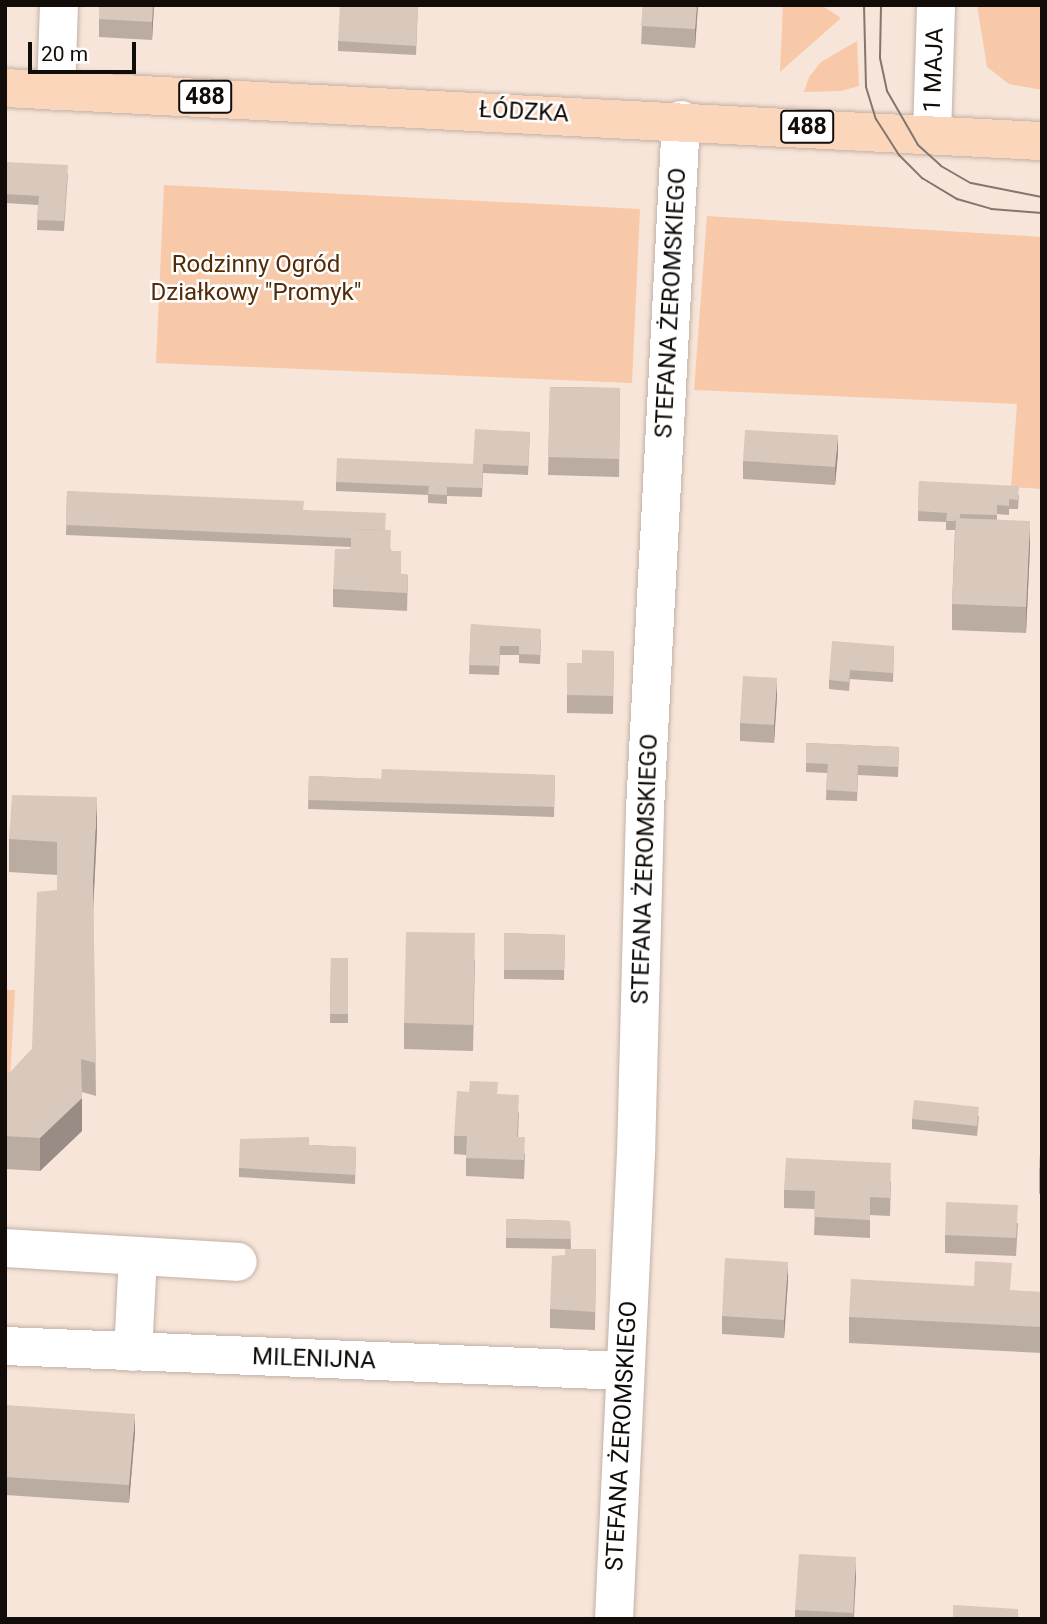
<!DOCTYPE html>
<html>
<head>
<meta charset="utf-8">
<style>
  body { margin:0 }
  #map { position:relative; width:1047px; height:1624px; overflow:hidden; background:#f7e5d9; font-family:Roboto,sans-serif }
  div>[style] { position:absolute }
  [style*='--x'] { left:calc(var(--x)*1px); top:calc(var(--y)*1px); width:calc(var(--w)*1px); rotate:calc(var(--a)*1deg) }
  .green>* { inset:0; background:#f8c9a8 }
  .roads { filter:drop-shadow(0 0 2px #c2b1a5) drop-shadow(0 0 2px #c2b1a5) }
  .minor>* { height:38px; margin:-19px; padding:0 19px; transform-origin:19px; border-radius:19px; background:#fff }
  .major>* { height:38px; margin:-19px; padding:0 19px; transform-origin:19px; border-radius:19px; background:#fbd6bb }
  .tram>* { height:2px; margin:-1px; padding:0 1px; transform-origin:1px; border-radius:1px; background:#82766e }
  .wall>* { inset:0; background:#bbaca2 }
  .shaded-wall>* { inset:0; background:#988c84 }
  .building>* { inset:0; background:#d9c8bc }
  span { translate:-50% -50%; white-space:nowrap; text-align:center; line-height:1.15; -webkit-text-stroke:5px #fff; paint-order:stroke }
  .shield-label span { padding:2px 5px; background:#fff; border:2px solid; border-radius:5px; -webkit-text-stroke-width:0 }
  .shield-label { font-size:23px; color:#130d09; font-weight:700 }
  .street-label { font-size:24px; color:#130d09 }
  .park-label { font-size:24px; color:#532b07 }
  .frame { position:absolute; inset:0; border:7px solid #130d09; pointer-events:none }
  .scale { position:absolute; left:28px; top:42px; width:108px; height:32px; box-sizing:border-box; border:4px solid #130d09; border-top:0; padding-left:9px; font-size:21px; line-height:24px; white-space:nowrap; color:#130d09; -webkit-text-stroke:5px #fff; paint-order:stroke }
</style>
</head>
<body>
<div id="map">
  <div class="green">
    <div style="clip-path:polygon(783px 5px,821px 5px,841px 18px,780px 72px)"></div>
    <div style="clip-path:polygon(977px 5px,1042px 5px,1042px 90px,1009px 84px,987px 67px)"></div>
    <div style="clip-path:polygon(857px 41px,859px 86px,841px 91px,804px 92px,809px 77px,821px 62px)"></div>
    <div style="clip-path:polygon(164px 185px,640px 209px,632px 383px,156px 363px)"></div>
    <div style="clip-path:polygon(707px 216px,1042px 237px,1042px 489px,1011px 487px,1017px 404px,694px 390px)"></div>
    <div style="clip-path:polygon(5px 990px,15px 990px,10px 1080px,5px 1080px)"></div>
  </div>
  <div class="roads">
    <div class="minor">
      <div style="--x:56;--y:91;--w:86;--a:-88"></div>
      <div style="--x:932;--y:134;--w:129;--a:-88.2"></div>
      <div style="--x:5;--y:1248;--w:233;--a:3.4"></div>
      <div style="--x:5;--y:1346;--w:620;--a:2.31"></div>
      <div style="--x:133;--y:1352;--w:94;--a:-87"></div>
      <div style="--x:614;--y:1619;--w:466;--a:-87.3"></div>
      <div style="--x:636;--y:1154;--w:345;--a:-88.5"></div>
      <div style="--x:645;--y:809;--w:690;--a:-87.01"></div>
    </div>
    <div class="major">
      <div style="--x:5;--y:88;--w:1038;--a:2.93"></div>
    </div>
  </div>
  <div class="tram">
    <div style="--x:864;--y:5;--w:82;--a:88.6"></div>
    <div style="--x:866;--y:87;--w:34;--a:73"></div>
    <div style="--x:876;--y:119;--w:43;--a:57.4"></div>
    <div style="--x:899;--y:155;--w:33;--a:45"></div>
    <div style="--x:922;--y:178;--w:41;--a:31"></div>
    <div style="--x:957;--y:199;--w:35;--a:16"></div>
    <div style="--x:991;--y:209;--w:51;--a:4.5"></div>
    <div style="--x:881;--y:5;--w:53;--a:91.1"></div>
    <div style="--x:880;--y:58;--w:34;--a:78"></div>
    <div style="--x:887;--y:91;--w:62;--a:60.1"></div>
    <div style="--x:918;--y:145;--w:31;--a:42"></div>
    <div style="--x:941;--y:166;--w:34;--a:30"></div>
    <div style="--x:971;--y:183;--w:72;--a:11.2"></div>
  </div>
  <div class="wall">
    <div style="clip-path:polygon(99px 5px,154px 5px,152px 40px,99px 37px)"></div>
    <div style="clip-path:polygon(418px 5px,416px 55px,338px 51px,338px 41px)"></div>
    <div style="clip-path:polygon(643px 5px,698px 5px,695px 48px,641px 44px)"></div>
    <div style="clip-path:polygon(5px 162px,68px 174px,64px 231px,37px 230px,38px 205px,5px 203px)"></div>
    <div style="clip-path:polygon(550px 387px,620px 388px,619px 477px,548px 475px)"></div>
    <div style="clip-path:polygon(530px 432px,528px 475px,483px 473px,482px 497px,447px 496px,447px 504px,428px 503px,428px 495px,336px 491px,336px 482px,473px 464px)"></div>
    <div style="clip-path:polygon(838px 453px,835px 485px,743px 479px,743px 461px)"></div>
    <div style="clip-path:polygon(919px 481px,1019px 495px,1018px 509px,1009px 509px,1009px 515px,997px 514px,997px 520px,1030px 547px,1026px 633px,952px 630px,952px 604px,955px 530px,946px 530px,946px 522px,918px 521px)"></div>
    <div style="clip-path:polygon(67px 491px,304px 510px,386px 530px,391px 551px,401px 574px,408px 575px,407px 611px,333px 607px,333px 589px,351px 547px,66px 535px)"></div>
    <div style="clip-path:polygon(471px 624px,541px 639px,540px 664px,519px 663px,519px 655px,500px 655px,499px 675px,469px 674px)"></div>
    <div style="clip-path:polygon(894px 646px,893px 682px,850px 679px,849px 691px,829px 689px,829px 680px)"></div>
    <div style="clip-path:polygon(614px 651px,613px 714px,567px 713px,567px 663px,582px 663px)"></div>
    <div style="clip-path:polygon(777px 696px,774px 743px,740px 741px,740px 723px)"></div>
    <div style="clip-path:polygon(806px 743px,899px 747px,898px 777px,858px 775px,857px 801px,826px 800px,827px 773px,806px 772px)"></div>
    <div style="clip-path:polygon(555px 775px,554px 817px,308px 809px,309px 776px,381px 779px)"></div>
    <div style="clip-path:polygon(97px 830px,93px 905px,96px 1096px,82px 1092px,82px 1131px,40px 1171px,5px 1169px,5px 1078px,32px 1049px,57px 890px,57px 875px,9px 872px,9px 839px)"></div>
    <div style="clip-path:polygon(504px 933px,565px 935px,564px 980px,504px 979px)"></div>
    <div style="clip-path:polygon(331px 958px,348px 958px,348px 1023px,330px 1023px)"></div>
    <div style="clip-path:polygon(475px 959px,473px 1051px,404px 1049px,404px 1023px)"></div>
    <div style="clip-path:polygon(498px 1094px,519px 1113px,518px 1137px,525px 1155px,524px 1179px,466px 1176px,466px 1155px,454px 1154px,454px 1136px)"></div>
    <div style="clip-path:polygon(979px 1116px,977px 1136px,912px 1129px,912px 1119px)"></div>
    <div style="clip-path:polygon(1042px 1128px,1042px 1194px,1039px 1194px,1039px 1168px)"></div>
    <div style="clip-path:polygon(309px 1145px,356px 1147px,355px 1184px,239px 1177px,239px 1168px)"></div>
    <div style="clip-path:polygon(891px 1181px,890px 1216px,870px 1215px,870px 1238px,814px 1235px,815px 1209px,784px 1208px,784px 1190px)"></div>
    <div style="clip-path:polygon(506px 1219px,570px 1221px,571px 1249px,506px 1248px)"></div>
    <div style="clip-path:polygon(1018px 1223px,1016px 1256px,945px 1253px,945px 1235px)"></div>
    <div style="clip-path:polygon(596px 1249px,595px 1330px,550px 1328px,550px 1309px,565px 1255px)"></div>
    <div style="clip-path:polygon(788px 1280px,784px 1338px,722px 1334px,722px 1316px)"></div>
    <div style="clip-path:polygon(1011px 1291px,1042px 1292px,1042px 1353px,849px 1343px,849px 1317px)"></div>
    <div style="clip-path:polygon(5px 1405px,135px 1432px,129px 1503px,5px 1495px)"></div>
    <div style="clip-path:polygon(856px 1576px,854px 1619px,795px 1619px,795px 1610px)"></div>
  </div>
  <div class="shaded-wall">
    <div style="clip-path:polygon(153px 5px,154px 5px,152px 40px,152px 22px)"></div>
    <div style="clip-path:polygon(697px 5px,698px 5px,695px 48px,695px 29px)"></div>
    <div style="clip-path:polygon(838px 435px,838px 453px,835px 485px,835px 467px)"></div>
    <div style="clip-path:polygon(1030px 521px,1030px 547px,1026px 633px,1026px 607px)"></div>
    <div style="clip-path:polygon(777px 678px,777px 696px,774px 743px,774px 725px)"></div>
    <div style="clip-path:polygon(97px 797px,97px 830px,93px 914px,93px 881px)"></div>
    <div style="clip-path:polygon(82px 1098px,82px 1131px,40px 1171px,40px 1138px)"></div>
    <div style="clip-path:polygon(788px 1262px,788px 1280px,784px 1338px,784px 1320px)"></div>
    <div style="clip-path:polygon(135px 1414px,135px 1432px,129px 1503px,129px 1485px)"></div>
    <div style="clip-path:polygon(856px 1557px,856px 1576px,853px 1619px)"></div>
  </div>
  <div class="building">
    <div style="clip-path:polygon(99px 5px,153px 5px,152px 22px,99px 19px)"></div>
    <div style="clip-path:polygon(340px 5px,418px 5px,416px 46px,338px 41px)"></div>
    <div style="clip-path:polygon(643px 5px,697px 5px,695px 29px,641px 26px)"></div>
    <div style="clip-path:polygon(5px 162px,68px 165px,64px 221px,37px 220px,39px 196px,5px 194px)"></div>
    <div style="clip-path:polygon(550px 387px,620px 388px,619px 459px,548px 457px)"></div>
    <div style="clip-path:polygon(475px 429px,530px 432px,528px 466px,483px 464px,482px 488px,447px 487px,447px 495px,428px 494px,429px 486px,336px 482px,337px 458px,473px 464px)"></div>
    <div style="clip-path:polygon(745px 430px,838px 435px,835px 467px,743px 461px)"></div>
    <div style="clip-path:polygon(919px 481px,1019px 486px,1018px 500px,1009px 499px,1009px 506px,997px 505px,997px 515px,960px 514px,960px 518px,956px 518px,955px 521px,946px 521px,947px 513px,918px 511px)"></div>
    <div style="clip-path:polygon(67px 491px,304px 501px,303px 510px,386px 513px,385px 530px,351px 529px,351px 538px,66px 525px)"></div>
    <div style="clip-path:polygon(956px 518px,1030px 521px,1026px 607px,952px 604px)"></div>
    <div style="clip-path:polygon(351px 529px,391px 530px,390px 551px,401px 551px,401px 574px,408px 575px,407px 593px,333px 589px,335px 549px,351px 549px)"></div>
    <div style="clip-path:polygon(471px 624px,541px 629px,540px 655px,519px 654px,519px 646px,500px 646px,499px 666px,469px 665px)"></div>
    <div style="clip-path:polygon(832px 641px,894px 646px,893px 673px,850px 670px,849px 682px,829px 680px)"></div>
    <div style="clip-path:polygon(582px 650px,614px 651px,613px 696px,567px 695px,567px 663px,582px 663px)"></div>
    <div style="clip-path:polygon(743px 676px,777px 678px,774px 725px,740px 723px)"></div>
    <div style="clip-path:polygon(806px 743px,899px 747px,898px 767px,858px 765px,857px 792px,826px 790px,828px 764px,806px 763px)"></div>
    <div style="clip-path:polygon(382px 769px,555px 775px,554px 807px,308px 800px,309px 776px,381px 779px)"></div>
    <div style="clip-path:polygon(12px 795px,97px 797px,93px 881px,96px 1063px,81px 1059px,82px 1098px,40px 1138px,5px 1136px,5px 1078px,32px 1049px,37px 892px,57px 890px,57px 842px,9px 839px)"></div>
    <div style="clip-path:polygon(406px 932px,475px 933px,473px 1025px,404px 1023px)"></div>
    <div style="clip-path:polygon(504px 933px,565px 935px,564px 970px,504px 970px)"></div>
    <div style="clip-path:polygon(331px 958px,348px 958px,348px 1014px,330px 1014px)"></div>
    <div style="clip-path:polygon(470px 1081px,498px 1082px,497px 1094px,519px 1095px,517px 1137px,525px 1137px,524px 1160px,466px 1158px,467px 1136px,454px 1136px,457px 1091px,469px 1092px)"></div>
    <div style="clip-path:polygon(914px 1100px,979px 1107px,977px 1126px,912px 1119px)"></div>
    <div style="clip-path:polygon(1042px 1128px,1042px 1168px,1039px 1168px)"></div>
    <div style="clip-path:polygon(309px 1137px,309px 1145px,356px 1147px,355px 1175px,239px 1168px,240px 1139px)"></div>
    <div style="clip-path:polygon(786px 1158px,891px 1163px,890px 1198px,870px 1197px,870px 1220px,814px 1217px,815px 1191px,784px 1190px)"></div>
    <div style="clip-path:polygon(946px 1202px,1018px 1205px,1016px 1238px,945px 1235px)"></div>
    <div style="clip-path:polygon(506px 1219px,570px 1221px,571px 1239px,506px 1238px)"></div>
    <div style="clip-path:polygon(565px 1249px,596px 1249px,595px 1312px,550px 1309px,552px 1256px,565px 1255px)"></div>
    <div style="clip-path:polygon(725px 1258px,788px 1262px,784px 1320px,722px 1316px)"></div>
    <div style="clip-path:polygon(975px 1261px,1012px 1263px,1010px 1290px,1042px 1292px,1042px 1327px,849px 1317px,851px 1279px,974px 1286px)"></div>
    <div style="clip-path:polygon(5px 1405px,135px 1414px,129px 1485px,5px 1477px)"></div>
    <div style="clip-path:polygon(799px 1554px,856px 1557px,853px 1613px,795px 1610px)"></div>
    <div style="clip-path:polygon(953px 1605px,1018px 1609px,1018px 1619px,953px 1619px)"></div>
    <div style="clip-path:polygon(709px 1617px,732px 1619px,709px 1619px)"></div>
  </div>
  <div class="shield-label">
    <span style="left:205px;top:97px">488</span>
    <span style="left:807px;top:127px">488</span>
  </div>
  <div class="street-label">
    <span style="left:934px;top:70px;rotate:-88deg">1 MAJA</span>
    <span style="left:524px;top:112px;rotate:3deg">ŁÓDZKA</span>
    <span style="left:671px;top:303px;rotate:-87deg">STEFANA ŻEROMSKIEGO</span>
    <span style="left:645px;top:869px;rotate:-88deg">STEFANA ŻEROMSKIEGO</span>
    <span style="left:314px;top:1359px;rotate:2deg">MILENIJNA</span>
    <span style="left:622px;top:1436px;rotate:-87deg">STEFANA ŻEROMSKIEGO</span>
  </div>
  <div class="park-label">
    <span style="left:256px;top:279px">Rodzinny Ogród<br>Działkowy "Promyk"</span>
  </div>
  <div class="frame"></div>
  <div class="scale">20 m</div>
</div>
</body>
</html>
